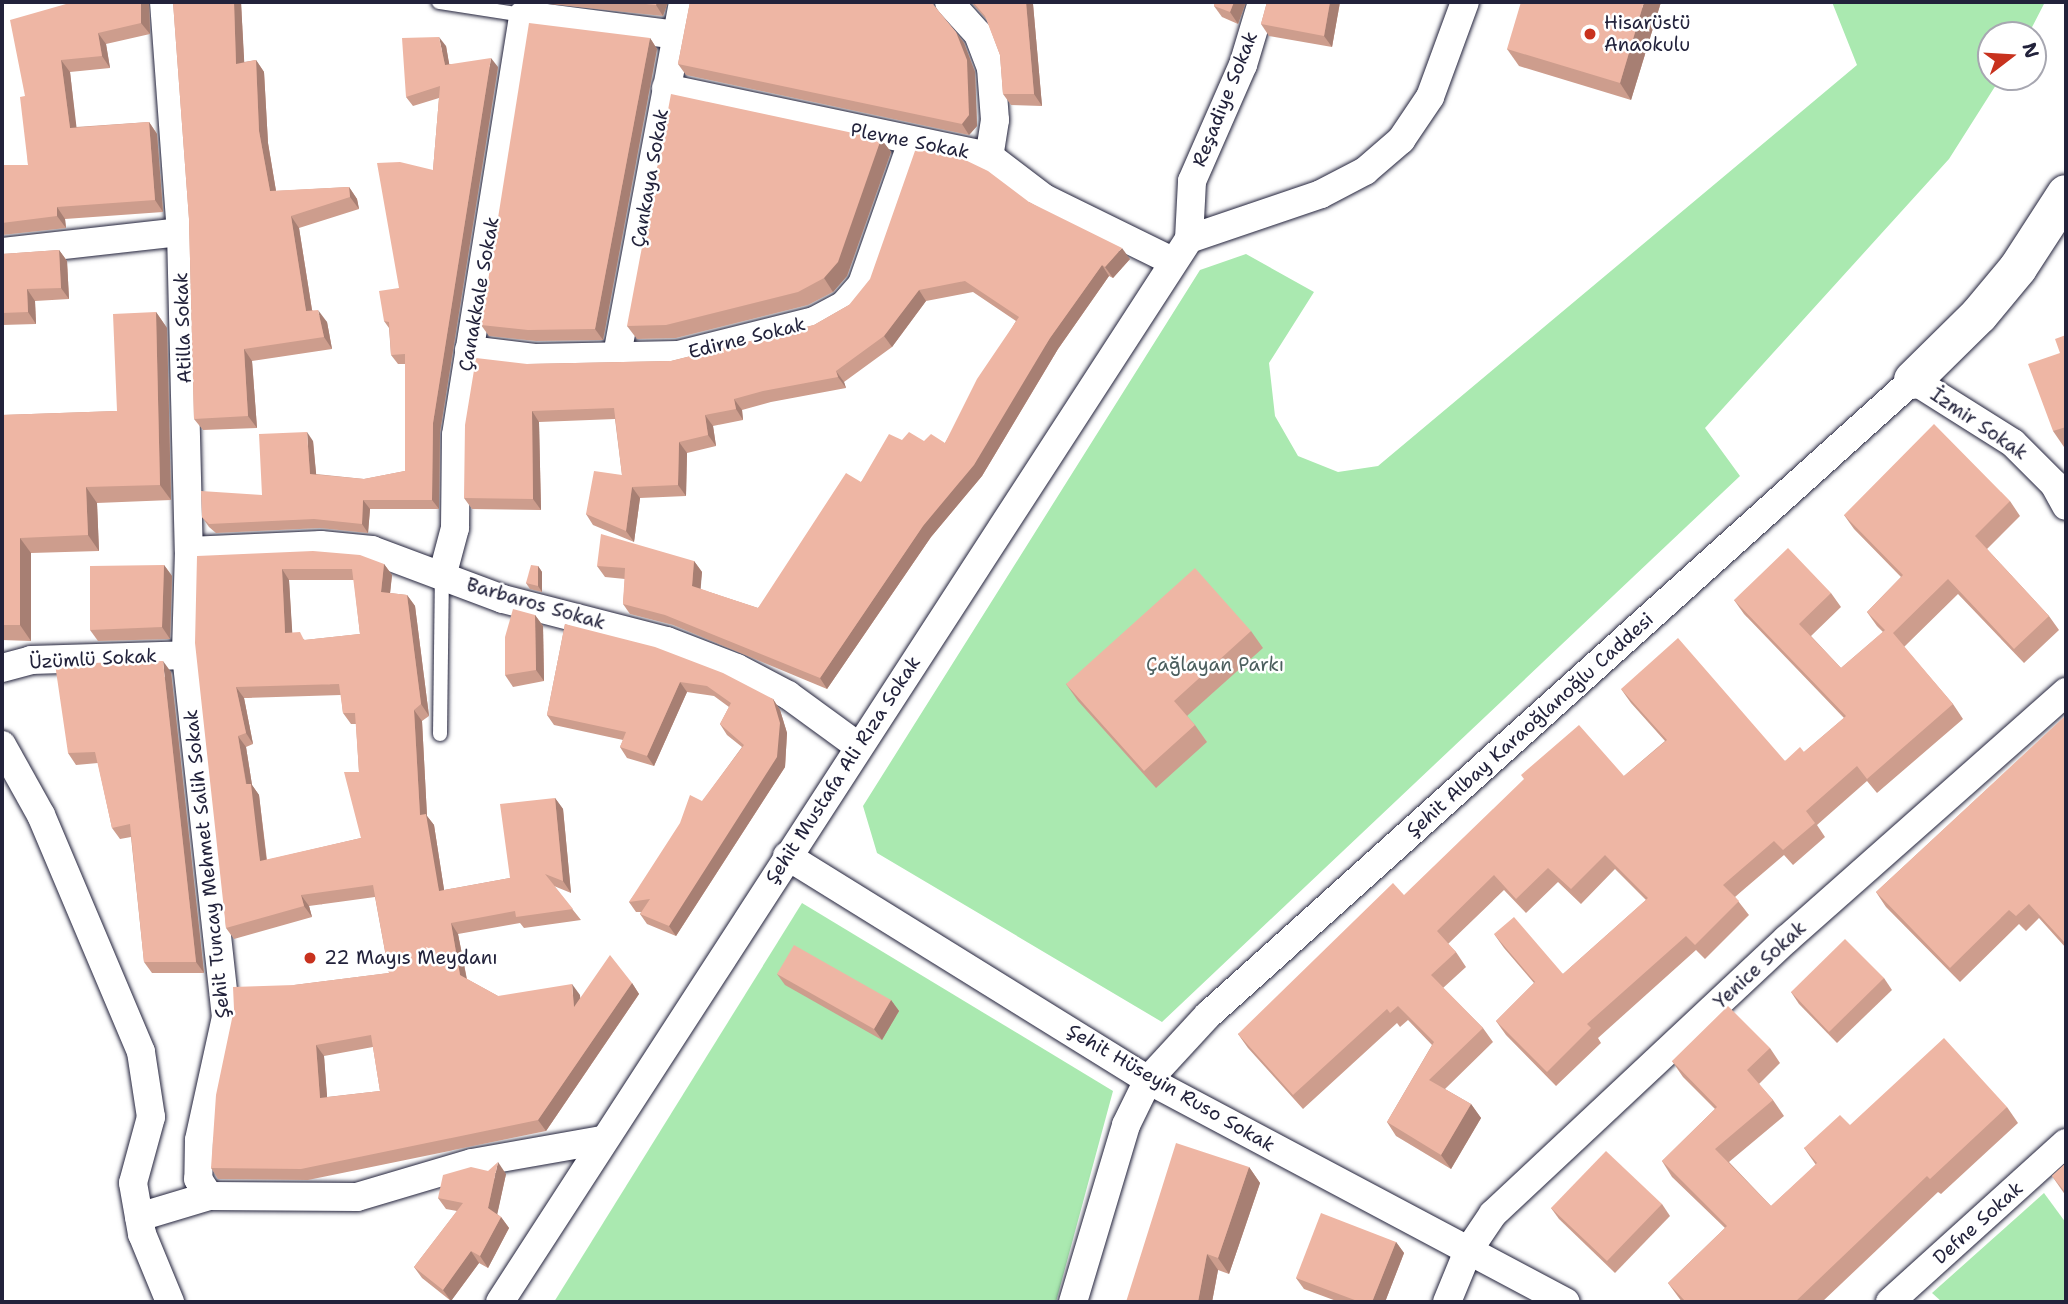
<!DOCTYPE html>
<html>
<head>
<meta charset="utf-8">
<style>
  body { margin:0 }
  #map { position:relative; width:2068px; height:1304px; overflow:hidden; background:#fff; font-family:"Shantell Sans",sans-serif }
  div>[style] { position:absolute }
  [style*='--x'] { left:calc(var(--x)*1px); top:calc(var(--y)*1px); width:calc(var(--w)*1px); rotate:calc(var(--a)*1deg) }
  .green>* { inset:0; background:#aae9b0 }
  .roads { filter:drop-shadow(0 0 2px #22223b) drop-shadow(0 0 2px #22223b) }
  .lane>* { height:14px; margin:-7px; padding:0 7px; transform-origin:7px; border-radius:7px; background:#fff }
  .street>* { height:28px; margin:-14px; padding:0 14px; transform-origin:14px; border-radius:14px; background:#fff }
  .secondary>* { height:38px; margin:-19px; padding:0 19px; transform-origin:19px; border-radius:19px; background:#fff }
  .wall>* { inset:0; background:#cd9d8d }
  .shaded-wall>* { inset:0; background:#a77f73 }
  .building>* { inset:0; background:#eeb6a4 }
  .dots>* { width:19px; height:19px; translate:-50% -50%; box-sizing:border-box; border:4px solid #fff; border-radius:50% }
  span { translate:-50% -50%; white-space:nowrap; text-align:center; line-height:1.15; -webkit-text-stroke:5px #fff; paint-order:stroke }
  .poi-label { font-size:19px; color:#22223b }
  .left { translate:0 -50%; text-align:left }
  .street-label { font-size:19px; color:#22223b }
  .park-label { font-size:19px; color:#4b5e5e }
  .frame { position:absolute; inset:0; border:4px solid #22223b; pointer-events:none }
  .north { position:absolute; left:1977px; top:21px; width:70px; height:70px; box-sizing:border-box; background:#fff; border:2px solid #a7a7b1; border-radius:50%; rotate:73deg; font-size:19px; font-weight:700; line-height:28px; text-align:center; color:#22223b }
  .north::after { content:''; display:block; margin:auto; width:24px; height:32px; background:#c8321e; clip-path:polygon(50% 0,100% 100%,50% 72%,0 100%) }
</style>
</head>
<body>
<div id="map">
  <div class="green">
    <div style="clip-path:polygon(1832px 2px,2045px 2px,2028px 35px,1991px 35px,1991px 77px,2001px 77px,1949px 159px,1705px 428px,1740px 476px,1162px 1022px,877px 853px,863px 806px,1200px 270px,1246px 254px,1314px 292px,1269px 363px,1275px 416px,1298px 456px,1338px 472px,1378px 466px,1857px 65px)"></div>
    <div style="clip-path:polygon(802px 903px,1113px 1091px,1056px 1302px,554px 1302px)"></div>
    <div style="clip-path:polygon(2044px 1193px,2066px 1223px,2066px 1302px,1942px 1302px,1932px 1293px)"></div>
  </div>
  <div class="roads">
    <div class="lane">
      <div style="--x:439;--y:2;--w:85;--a:8.8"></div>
      <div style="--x:440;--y:734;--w:160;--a:-89.3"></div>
    </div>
    <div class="street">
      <div style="--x:164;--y:2;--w:231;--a:85.8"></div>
      <div style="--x:181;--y:232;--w:319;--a:88.6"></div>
      <div style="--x:189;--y:551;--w:104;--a:91.7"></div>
      <div style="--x:186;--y:655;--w:364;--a:83.7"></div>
      <div style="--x:226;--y:1017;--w:126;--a:102.4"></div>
      <div style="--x:199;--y:1140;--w:39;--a:91"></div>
      <div style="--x:198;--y:1179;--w:20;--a:57"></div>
      <div style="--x:949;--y:2;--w:43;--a:47.8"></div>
      <div style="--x:978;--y:34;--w:36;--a:69"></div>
      <div style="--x:991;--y:68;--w:52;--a:85.6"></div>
      <div style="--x:995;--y:120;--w:36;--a:99"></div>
      <div style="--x:666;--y:88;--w:330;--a:11.9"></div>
      <div style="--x:989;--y:156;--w:69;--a:37.4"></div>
      <div style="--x:1044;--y:198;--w:143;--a:26.2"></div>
      <div style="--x:1189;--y:239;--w:139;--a:-18.8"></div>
      <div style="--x:1321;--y:194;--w:50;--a:-27.6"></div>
      <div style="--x:1365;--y:171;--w:48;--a:-40.7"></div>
      <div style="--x:1401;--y:140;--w:52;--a:-56"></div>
      <div style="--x:1430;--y:97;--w:101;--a:-69.8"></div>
      <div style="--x:1189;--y:239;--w:58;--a:-87"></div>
      <div style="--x:1192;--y:181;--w:127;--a:-66.3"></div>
      <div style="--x:1243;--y:65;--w:66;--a:-73.2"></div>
      <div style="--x:2;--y:252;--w:180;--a:-6.4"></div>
      <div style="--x:469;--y:350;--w:66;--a:6.9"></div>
      <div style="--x:535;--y:358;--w:143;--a:-1.2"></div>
      <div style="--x:678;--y:355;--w:140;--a:-14"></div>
      <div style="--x:814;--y:321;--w:34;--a:-28"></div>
      <div style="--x:844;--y:305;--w:28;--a:-49"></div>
      <div style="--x:862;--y:284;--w:151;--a:-70.6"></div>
      <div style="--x:617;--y:355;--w:359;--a:-79.4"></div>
      <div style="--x:189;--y:551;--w:132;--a:-2.6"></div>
      <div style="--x:321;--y:545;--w:51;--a:5.6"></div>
      <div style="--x:372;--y:550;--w:140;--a:20.5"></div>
      <div style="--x:503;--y:599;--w:169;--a:14.4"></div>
      <div style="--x:667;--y:641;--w:75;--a:21.1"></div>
      <div style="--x:737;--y:668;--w:58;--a:27.9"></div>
      <div style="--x:788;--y:695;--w:87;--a:36.1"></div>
      <div style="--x:443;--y:573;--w:47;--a:-75.1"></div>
      <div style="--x:455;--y:528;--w:93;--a:-89.4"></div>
      <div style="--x:456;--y:435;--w:425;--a:-80.9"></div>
      <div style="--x:523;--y:15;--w:156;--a:7.4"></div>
      <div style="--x:2;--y:668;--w:30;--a:-15"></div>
      <div style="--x:31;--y:660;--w:155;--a:-1.8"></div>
      <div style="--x:2;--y:745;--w:80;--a:60.9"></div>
      <div style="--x:41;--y:815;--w:257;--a:67.1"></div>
      <div style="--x:141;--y:1052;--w:66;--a:81.3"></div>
      <div style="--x:151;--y:1117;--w:68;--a:105.3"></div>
      <div style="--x:133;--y:1183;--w:52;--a:80"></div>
      <div style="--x:142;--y:1234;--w:74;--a:67.6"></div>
      <div style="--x:787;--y:856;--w:425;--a:31.8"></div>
      <div style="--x:1148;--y:1080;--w:473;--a:28"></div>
      <div style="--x:139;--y:1217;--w:73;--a:-16.7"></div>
      <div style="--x:209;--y:1196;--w:148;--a:0.4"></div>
      <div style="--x:357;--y:1197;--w:120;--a:-16.5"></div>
      <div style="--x:472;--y:1163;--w:133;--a:-10"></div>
      <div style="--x:500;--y:1302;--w:1267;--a:-57.05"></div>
      <div style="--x:1073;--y:1302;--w:185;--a:-73.3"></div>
      <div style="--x:1126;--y:1125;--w:50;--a:-63.9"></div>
      <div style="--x:1148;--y:1080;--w:88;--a:-47.3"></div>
      <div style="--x:1208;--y:1015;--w:949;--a:-42.01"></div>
      <div style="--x:1913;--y:380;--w:118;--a:32.2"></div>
      <div style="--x:2013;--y:443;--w:58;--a:45"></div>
      <div style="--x:2054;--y:484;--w:25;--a:61"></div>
      <div style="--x:1447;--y:1302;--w:55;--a:-67.6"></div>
      <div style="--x:1468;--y:1251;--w:45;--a:-56"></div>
      <div style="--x:1493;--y:1214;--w:403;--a:-43.1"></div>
      <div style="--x:1787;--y:939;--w:373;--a:-41.5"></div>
      <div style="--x:1890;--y:1302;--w:237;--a:-42.1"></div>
    </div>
    <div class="secondary">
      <div style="--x:1913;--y:380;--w:93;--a:-44.6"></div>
      <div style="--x:1979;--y:315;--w:61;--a:-50.3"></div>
      <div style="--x:2018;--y:268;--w:88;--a:-57"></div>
    </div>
  </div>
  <div class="wall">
    <div style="clip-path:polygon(73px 2px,149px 2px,150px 34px,106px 44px,110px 68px,70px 72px,76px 127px,149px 122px,157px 134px,163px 212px,65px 219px,66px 228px,2px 235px,2px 165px,28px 165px,25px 96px)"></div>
    <div style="clip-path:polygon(173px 2px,241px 2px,244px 62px,256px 60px,264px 72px,268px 143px,276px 191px,349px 187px,357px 199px,359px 209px,299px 228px,312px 310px,327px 322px,332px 349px,252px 361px,257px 428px,203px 430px,194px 419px,189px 219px)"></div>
    <div style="clip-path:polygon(530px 2px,668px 2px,663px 16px)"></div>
    <div style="clip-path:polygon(690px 2px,933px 2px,933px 4px,964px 43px,975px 72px,977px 126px,969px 135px,686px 75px,678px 64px)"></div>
    <div style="clip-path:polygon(971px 2px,1032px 2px,1033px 4px,1042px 106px,1011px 105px,1003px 94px,1000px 55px,987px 20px)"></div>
    <div style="clip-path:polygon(1215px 2px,1246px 2px,1238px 24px,1222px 17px,1214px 6px)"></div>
    <div style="clip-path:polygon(1267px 2px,1340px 2px,1332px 47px,1269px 36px,1261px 24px)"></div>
    <div style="clip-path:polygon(1661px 2px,1631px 100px,1519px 66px,1507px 49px)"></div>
    <div style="clip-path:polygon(650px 38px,657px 49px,603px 340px,536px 341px,489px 336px,481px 325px)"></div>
    <div style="clip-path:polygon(446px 46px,449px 64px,498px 67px,440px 432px,439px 509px,370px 509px,368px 533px,320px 528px,216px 533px,209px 527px,202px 517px,262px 495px,313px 441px,316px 474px,364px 479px,405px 471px,405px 364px,398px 364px,391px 355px,389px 328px,384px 321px,399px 288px,433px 170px,439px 98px,413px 106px,406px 97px)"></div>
    <div style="clip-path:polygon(881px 139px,891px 152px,847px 276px,833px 292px,808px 305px,676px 338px,637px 339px,627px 326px)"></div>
    <div style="clip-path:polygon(1029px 202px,1130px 259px,1113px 278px,1109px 276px,1058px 349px,982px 476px,931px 537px,827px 689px,673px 625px,630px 614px,623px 604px,625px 579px,605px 577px,597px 566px,694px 561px,702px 572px,700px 589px,758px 608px,861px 482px,902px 440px,945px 443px,1016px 321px,973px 292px,926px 301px,892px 347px,844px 382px,846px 388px,771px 402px,742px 410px,743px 420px,713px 426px,716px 446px,687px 453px,686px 496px,640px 498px,634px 542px,593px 525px,586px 514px,622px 475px,615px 419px,539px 422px,541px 510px,472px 509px,464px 498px,527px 364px,671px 361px,814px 325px)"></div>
    <div style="clip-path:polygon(59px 250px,67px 261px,69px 299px,35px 301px,36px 324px,2px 325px,2px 254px)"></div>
    <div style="clip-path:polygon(156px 312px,167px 328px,171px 500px,97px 503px,99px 551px,31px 553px,31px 641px,2px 640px,2px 415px,117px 411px)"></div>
    <div style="clip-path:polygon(2066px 335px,2066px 446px,2064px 447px,2053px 431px,2060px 353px)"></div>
    <div style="clip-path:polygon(2010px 501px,2020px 516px,1987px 549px,2049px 616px,2059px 630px,2024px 663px,1958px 594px,1904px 647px,1953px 704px,1963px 719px,1877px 793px,1867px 781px,1817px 825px,1825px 837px,1793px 865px,1784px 855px,1735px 897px,1749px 915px,1705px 959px,1696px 950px,1598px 1038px,1601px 1043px,1556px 1086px,1506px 1035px,1496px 1021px,1534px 983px,1504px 948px,1494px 934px,1563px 974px,1646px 900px,1615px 869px,1581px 904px,1558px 882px,1526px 913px,1504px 890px,1448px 944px,1456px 952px,1466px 967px,1443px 988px,1483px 1028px,1493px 1042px,1445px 1089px,1471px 1104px,1481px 1118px,1451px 1169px,1396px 1136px,1387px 1122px,1432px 1045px,1408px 1020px,1400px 1027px,1397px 1023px,1303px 1109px,1248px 1048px,1238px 1034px,1624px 776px,1665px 741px,1631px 703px,1621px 689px,1785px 761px,1804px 752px,1844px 718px,1744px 614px,1734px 600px,1831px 593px,1841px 607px,1811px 636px,1841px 668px,1883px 632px,1877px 626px,1867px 612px,1901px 577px,1854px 529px,1844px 515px)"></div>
    <div style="clip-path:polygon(evenodd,197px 556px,384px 564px,392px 575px,390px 593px,407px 595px,415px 606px,429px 716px,422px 721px,427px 816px,434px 825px,444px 890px,510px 878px,555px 798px,563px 809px,571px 893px,554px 886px,581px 920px,524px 928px,520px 923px,458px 934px,467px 979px,498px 996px,580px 995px,580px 998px,632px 983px,639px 994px,546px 1131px,308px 1180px,218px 1179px,211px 1168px,294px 985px,389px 973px,375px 897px,309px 906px,312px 917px,234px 939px,226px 928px,197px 556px,289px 580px,354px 580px,360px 634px,305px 640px,292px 633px,289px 580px,197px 556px,341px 695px,343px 713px,351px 724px,356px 724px,359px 772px,361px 838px,267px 860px,259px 795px,252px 785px,246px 747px,253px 744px,244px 698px,341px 695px,197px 556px,373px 1047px,380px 1091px,327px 1097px,324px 1056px,373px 1047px)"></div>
    <div style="clip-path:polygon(164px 565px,172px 576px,170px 639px,98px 641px,90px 630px)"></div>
    <div style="clip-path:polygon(538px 566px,542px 572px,542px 592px,530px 589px,526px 583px)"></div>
    <div style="clip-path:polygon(535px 615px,543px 626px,544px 681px,513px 687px,505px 675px)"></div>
    <div style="clip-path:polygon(565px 624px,773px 699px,780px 710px,787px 733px,785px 767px,676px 936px,647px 924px,640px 914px,641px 912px,636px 912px,629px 902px,742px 747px,727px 735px,720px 724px,729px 707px,714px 696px,687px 692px,654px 766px,627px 758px,620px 747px,623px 740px,554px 725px,547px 715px)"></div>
    <div style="clip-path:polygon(1251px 631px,1263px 648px,1187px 716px,1195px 725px,1207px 742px,1156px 788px,1078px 701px,1066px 684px)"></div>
    <div style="clip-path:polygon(171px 672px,204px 973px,152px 973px,144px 962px,131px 837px,120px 839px,112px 828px,98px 763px,76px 765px,68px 753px)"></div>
    <div style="clip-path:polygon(2066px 716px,2066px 948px,2039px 918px,2026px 931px,2019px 924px,1960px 982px,1886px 907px,1876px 892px)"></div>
    <div style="clip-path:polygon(777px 974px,891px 1000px,899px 1011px,882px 1040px,785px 985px)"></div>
    <div style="clip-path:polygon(1884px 978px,1892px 990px,1837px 1043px,1799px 1004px,1791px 992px)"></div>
    <div style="clip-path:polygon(1770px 1048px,1780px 1063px,1759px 1084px,1773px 1100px,1784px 1116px,1729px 1162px,1771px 1206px,1816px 1165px,1804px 1148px,1850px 1125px,2007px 1107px,2018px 1123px,1941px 1194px,1938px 1192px,1822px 1302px,1682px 1302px,1668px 1283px,1725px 1228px,1672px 1177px,1662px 1161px,1715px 1109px,1683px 1077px,1672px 1061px)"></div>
    <div style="clip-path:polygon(2066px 1163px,2066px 1196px,2052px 1176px)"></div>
    <div style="clip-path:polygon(1249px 1167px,1260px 1183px,1229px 1274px,1218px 1270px,1212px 1302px,1126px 1302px)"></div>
    <div style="clip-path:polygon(506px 1174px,497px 1214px,501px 1217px,509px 1228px,488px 1268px,479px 1263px,451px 1301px,422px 1278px,414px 1267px,457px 1211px,446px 1209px,438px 1198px)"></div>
    <div style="clip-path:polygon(1662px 1204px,1670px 1216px,1615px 1273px,1559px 1219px,1551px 1208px)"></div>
    <div style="clip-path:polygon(1396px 1242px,1404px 1253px,1385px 1302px,1339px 1302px,1304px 1289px,1296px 1278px)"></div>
  </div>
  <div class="shaded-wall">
    <div style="clip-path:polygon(141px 2px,149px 2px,150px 34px,141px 23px)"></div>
    <div style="clip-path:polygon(234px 2px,241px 2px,245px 76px,236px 64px)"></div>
    <div style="clip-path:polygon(657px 2px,668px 2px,663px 16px,656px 5px)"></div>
    <div style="clip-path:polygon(1026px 2px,1032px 2px,1033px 4px,1042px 106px,1034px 94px)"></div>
    <div style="clip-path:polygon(1234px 2px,1246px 2px,1238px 24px,1230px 12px)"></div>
    <div style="clip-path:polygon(1330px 2px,1340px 2px,1332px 47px,1324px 36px)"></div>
    <div style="clip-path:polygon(1644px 2px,1661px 2px,1631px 100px,1620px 83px)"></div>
    <div style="clip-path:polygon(956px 32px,964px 43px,975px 72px,977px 126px,969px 135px,962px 124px)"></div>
    <div style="clip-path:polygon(98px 33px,106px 44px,110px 68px,102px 56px)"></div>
    <div style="clip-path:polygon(439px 37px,446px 46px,451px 74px,445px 65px)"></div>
    <div style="clip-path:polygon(650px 38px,657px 49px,603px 340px,595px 329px)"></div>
    <div style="clip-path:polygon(491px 58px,498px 67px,440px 432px,439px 509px,432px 500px,433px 423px)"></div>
    <div style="clip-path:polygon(61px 60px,70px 72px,78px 140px,70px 128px)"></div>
    <div style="clip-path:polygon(256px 60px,264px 72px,268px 143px,278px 203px,270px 191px,259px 131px)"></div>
    <div style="clip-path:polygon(149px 122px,157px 134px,163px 212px,155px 200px)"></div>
    <div style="clip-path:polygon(881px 139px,891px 152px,847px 276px,833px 292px,824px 278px)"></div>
    <div style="clip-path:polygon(349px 187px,357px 199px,359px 209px,350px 197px)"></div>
    <div style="clip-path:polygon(57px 207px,65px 219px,66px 228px,57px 216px)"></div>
    <div style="clip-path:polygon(291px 216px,299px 228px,314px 323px,306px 311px)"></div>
    <div style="clip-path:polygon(1122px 248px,1130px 259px,1113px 278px,1105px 267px)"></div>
    <div style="clip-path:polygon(59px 250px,67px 261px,69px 299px,61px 288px)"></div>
    <div style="clip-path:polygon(1102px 265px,1109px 276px,1058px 349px,982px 476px,931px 537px,827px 689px,820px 678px,1050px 338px)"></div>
    <div style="clip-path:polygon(27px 289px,35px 301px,36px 324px,28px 312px)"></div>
    <div style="clip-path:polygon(919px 290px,926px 301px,892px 347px,884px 336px)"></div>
    <div style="clip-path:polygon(318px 310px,327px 322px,332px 349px,324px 337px)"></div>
    <div style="clip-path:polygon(156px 312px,167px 328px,171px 500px,160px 485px)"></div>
    <div style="clip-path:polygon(244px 349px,252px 361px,257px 428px,248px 416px)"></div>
    <div style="clip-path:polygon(836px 371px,844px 382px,846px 388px,838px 377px)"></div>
    <div style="clip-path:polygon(734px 399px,742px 410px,743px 420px,736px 409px)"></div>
    <div style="clip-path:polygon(532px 411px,539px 422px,541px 510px,533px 499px)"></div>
    <div style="clip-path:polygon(705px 415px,713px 426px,716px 446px,708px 435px)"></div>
    <div style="clip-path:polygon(307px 432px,313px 441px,317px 483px,310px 474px)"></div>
    <div style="clip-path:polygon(679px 442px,687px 453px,686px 496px,678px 485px)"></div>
    <div style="clip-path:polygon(86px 487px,97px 503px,99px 551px,88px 535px)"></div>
    <div style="clip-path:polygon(632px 487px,640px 498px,634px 542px,626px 531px)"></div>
    <div style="clip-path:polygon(363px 500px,370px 509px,368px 533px,362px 524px)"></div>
    <div style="clip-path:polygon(20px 538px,31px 553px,31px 641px,20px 625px)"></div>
    <div style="clip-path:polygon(694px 561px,702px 572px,700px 597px,692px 586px)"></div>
    <div style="clip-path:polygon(384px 564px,392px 575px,389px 603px,381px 592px)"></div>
    <div style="clip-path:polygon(164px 565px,172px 576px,170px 639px,162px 627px)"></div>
    <div style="clip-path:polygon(538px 566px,542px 572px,542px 592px,538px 586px)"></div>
    <div style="clip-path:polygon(282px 569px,289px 580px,293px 644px,285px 633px)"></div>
    <div style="clip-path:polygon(407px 595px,415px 606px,429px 716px,421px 704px)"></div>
    <div style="clip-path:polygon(535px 615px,543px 626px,544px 681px,536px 670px)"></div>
    <div style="clip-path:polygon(163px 661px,171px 672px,204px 973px,196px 962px)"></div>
    <div style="clip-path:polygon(680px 682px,687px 692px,654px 766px,647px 756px)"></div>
    <div style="clip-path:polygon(236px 687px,244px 698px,253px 744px,246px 733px)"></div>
    <div style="clip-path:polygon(773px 699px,780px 710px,787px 733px,785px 767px,676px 936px,669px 926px)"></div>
    <div style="clip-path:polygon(414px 710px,422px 721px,427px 816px,434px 825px,446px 902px,439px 891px,420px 815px)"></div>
    <div style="clip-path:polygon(238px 736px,246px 747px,252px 785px,259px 795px,268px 873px,260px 861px)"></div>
    <div style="clip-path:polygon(555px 798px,563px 809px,571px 893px,563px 881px)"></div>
    <div style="clip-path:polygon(301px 895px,309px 906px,312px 917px,304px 906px)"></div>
    <div style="clip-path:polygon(451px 923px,458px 934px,468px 986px,460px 975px)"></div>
    <div style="clip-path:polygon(632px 983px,639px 994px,546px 1131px,538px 1120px)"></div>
    <div style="clip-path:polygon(572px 984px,580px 995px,582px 1018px,574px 1007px)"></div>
    <div style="clip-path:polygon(891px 1000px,899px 1011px,882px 1040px,874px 1029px)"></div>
    <div style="clip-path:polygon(316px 1045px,324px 1056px,328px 1109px,320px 1098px)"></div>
    <div style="clip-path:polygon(1471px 1104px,1481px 1118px,1451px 1169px,1441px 1155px)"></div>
    <div style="clip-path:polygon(498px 1162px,506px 1174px,496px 1220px,488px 1208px)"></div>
    <div style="clip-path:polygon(1249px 1167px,1260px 1183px,1229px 1274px,1218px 1258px)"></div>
    <div style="clip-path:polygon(501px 1217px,509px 1228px,488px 1268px,480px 1256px)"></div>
    <div style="clip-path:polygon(1396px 1242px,1404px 1253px,1385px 1302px,1372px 1302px)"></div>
    <div style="clip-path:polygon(471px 1251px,479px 1263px,451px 1301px,443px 1290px)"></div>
    <div style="clip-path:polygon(1207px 1254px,1218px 1270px,1212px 1302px,1198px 1302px)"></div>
  </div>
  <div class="building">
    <div style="clip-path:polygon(73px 2px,141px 2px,141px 23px,98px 33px,102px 56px,61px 60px,70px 128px,149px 122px,155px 200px,57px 207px,57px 216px,2px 223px,2px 165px,28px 165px,20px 97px,25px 96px,10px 20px)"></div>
    <div style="clip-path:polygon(173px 2px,234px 2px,236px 64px,256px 60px,259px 131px,270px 191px,349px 187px,350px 197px,291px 216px,306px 311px,318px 310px,324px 337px,244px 349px,248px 416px,194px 419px,189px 219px)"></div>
    <div style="clip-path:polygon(625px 2px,657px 2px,656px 5px)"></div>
    <div style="clip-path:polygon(690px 2px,931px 2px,956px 32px,967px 60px,969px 115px,962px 124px,678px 64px)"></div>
    <div style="clip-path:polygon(973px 2px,1026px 2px,1034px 94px,1003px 94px,1000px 55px,985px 16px)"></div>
    <div style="clip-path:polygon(1215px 2px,1234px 2px,1230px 12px,1214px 6px)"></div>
    <div style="clip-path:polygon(1267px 2px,1330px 2px,1324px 36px,1261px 24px)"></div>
    <div style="clip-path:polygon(1521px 2px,1644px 2px,1620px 83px,1507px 49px)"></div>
    <div style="clip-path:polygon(529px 23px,650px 38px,595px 329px,528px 330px,481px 325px)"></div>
    <div style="clip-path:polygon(439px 37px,445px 65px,491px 58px,433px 423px,432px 500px,363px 500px,362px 524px,314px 519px,209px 524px,202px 517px,201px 491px,262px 495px,259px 434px,307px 432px,310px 474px,364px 479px,405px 471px,405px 354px,391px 355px,389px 322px,384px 321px,379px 291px,399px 288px,377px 163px,400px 162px,433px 170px,440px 86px,406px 97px,402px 38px)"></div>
    <div style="clip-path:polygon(671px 94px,881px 139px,838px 262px,824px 278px,798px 292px,666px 325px,627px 326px)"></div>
    <div style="clip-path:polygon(916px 148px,961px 158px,988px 171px,1029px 202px,1122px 248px,1105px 267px,1102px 265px,1050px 338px,974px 465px,923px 526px,820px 678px,665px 615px,623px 604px,625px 568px,597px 566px,601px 534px,694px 561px,692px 586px,758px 608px,846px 473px,861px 482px,889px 434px,902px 440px,909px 432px,924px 441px,931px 434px,945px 443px,977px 379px,1019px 317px,965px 281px,919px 290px,884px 336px,836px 371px,838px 377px,763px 391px,734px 399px,736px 409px,705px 415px,708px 435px,679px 442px,678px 485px,632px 487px,626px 531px,586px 514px,594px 471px,622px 475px,614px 408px,532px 411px,533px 499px,464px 498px,465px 425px,476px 358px,527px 364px,671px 361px,814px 325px,849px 305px,870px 279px)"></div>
    <div style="clip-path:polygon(59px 250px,61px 288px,27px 289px,28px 312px,2px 313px,2px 254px)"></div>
    <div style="clip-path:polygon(156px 312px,160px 485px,86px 487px,88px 535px,20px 538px,20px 625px,2px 625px,2px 415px,117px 411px,113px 314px)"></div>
    <div style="clip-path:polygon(2066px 335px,2066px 427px,2053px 431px,2028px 364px,2060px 353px,2055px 339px)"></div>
    <div style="clip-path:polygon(1934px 424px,2010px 501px,1975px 536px,2049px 616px,2014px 649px,1948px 579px,1893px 633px,1953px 704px,1867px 779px,1857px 766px,1806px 811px,1815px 823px,1783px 850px,1774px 841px,1723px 885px,1739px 901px,1695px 945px,1686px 936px,1587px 1024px,1591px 1028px,1547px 1072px,1496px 1021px,1535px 982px,1494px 934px,1514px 917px,1563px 974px,1648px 898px,1605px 855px,1571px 889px,1548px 868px,1516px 899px,1494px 875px,1437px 931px,1456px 952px,1431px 975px,1483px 1028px,1429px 1080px,1471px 1104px,1441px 1155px,1387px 1122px,1434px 1042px,1398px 1006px,1390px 1013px,1387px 1009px,1293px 1095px,1238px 1034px,1393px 883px,1404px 895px,1524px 779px,1521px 775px,1579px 725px,1624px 776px,1667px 740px,1621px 689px,1678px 638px,1785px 761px,1800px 747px,1804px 752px,1846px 716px,1734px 600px,1788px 548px,1831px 593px,1799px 624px,1841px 668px,1885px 630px,1867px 612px,1903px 575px,1844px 515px)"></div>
    <div style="clip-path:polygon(evenodd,313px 551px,360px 555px,384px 564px,381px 592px,407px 595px,421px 704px,414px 710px,420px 815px,426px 814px,439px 891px,510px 878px,500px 804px,555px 798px,563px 881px,545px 874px,573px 909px,516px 917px,515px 911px,451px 923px,460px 975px,498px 996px,572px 984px,574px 1007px,610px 955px,632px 983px,538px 1120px,301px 1169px,211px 1168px,216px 1095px,234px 1009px,233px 987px,294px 985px,389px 973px,373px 885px,301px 895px,304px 906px,226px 928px,195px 643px,197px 556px,313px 551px,282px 569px,352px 569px,360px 634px,304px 640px,300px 632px,285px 633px,282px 569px,313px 551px,339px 684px,343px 713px,355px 713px,359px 772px,344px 772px,361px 838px,260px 861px,251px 784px,246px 784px,238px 736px,246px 733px,236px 687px,339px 684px,313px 551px,371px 1035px,380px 1091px,320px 1098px,316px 1045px,371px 1035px)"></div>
    <div style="clip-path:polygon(164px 565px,162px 627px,90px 630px,90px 566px)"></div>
    <div style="clip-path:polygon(531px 565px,538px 566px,538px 586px,526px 583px)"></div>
    <div style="clip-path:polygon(1195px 568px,1251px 631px,1174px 701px,1195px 725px,1144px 771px,1066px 684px)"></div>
    <div style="clip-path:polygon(513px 609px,535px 615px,536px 670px,505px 675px,505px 637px)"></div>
    <div style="clip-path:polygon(565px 624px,655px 647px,723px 673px,773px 699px,780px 723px,777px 757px,669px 926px,640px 914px,650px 899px,629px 902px,680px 823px,690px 795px,702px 801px,744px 745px,720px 724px,731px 703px,707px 686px,680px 682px,647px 756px,620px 747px,626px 732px,547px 715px)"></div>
    <div style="clip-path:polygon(163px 661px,196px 962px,144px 962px,130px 824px,112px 828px,95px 752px,68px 753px,55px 664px)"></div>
    <div style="clip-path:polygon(2065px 716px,2066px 944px,2029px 904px,2016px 916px,2009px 910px,1950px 968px,1876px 892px)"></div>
    <div style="clip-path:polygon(1845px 939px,1884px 978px,1829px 1032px,1791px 992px)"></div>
    <div style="clip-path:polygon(794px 945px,891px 1000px,874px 1029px,777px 974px)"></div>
    <div style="clip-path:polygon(1728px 1006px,1770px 1048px,1747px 1070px,1773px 1100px,1715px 1149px,1771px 1206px,1817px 1163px,1804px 1148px,1840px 1115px,1850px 1125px,1944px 1038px,2007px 1107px,1930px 1179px,1927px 1176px,1795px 1302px,1686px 1302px,1668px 1283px,1727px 1226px,1662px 1161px,1717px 1107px,1672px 1061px)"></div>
    <div style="clip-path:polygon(1176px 1143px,1249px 1167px,1218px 1258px,1207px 1254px,1198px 1302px,1126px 1302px)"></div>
    <div style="clip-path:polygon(1606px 1151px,1662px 1204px,1607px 1261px,1551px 1208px)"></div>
    <div style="clip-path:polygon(498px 1162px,488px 1208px,501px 1217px,480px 1256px,471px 1251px,443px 1290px,414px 1267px,463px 1203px,438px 1198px,443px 1175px,471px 1167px,488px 1171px)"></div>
    <div style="clip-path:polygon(2066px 1163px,2066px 1193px,2052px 1176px)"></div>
    <div style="clip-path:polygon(1321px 1213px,1396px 1242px,1372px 1302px,1360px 1302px,1296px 1278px)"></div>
  </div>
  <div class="dots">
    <div style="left:1590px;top:34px;background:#c8321e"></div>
    <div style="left:310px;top:958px;background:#c8321e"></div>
  </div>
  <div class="poi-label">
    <span class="left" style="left:1604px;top:34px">Hisarüstü<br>Anaokulu</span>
    <span class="left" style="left:324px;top:958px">22 Mayıs Meydanı</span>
  </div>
  <div class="street-label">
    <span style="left:1225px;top:99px;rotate:-68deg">Reşadiye Sokak</span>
    <span style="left:910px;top:141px;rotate:11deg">Plevne Sokak</span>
    <span style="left:650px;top:178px;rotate:-80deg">Çankaya Sokak</span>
    <span style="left:479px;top:294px;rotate:-80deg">Çanakkale Sokak</span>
    <span style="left:183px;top:328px;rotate:-92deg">Atilla Sokak</span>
    <span style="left:747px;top:338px;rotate:-14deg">Edirne Sokak</span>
    <span style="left:1979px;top:424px;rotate:34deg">İzmir Sokak</span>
    <span style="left:536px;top:604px;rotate:16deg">Barbaros Sokak</span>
    <span style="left:93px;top:659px;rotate:-3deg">Üzümlü Sokak</span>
    <span style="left:1530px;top:725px;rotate:-42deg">Şehit Albay Karaoğlanoğlu Caddesi</span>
    <span style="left:843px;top:770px;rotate:-57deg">Şehit Mustafa Ali Rıza Sokak</span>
    <span style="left:207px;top:864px;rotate:-96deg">Şehit Tuncay Mehmet Salih Sokak</span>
    <span style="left:1760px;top:965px;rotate:-43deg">Yenice Sokak</span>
    <span style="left:1171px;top:1088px;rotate:30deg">Şehit Hüseyin Ruso Sokak</span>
    <span style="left:1978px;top:1223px;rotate:-42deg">Defne Sokak</span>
  </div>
  <div class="park-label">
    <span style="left:1215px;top:665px">Çağlayan Parkı</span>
  </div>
  <div class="frame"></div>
  <div class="north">N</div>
</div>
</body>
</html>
